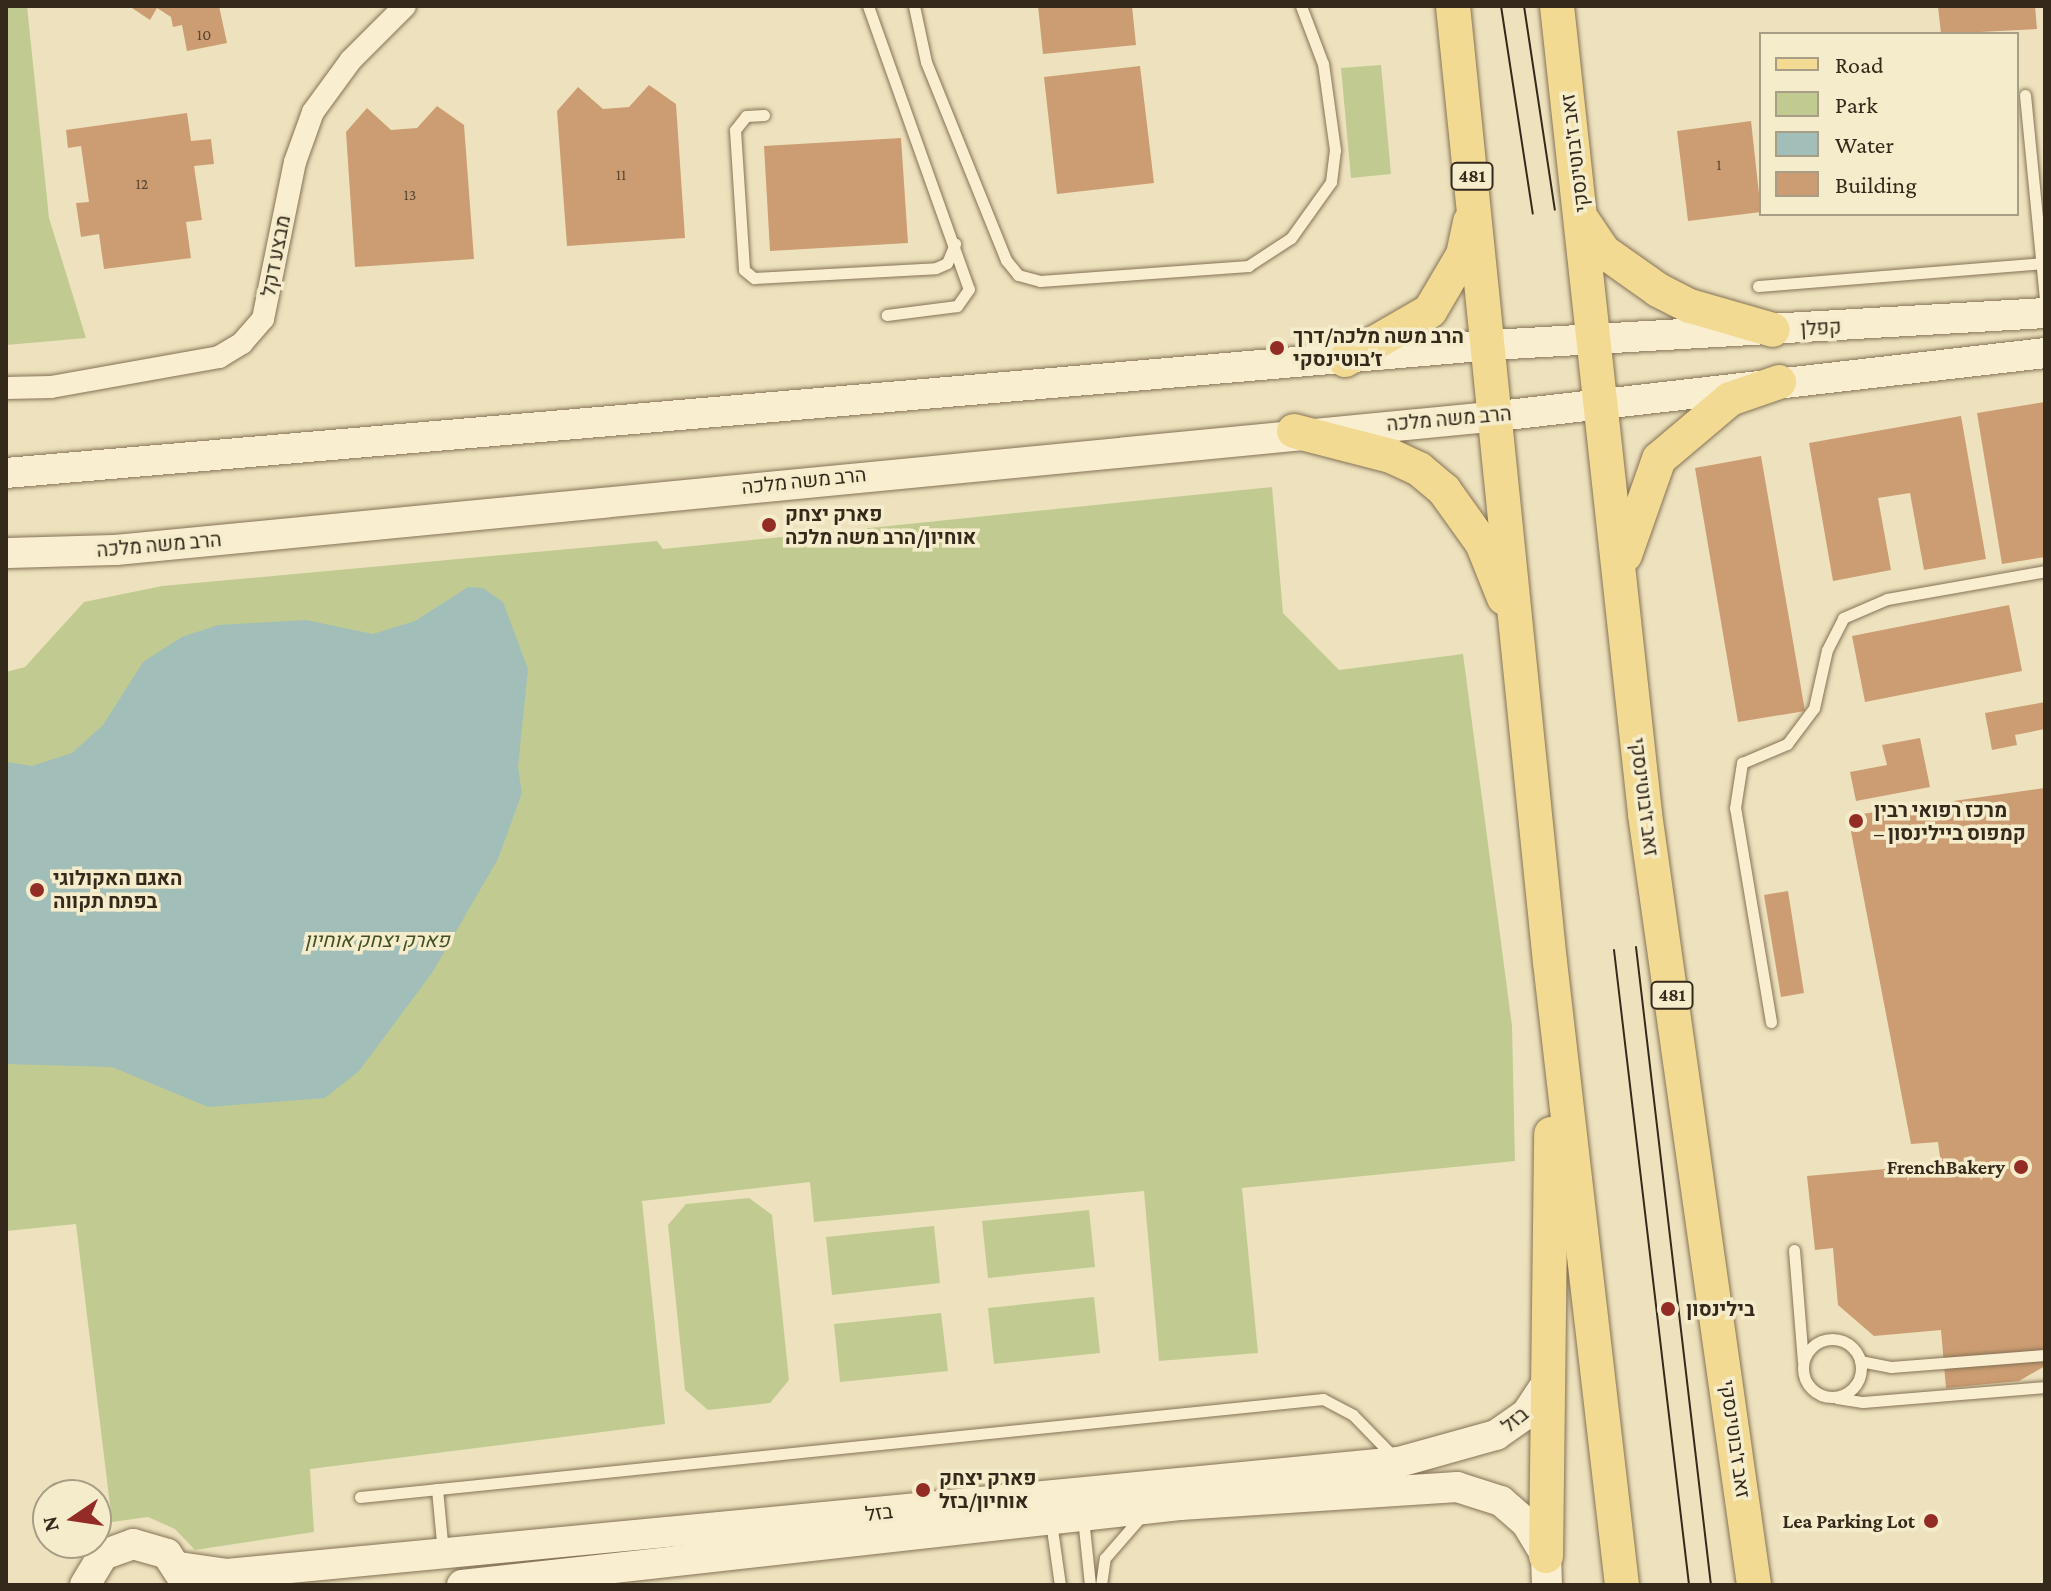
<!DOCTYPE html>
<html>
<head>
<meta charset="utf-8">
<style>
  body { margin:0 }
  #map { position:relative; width:2051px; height:1591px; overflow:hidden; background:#ede2bd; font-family:"Crimson Pro",Heebo,serif }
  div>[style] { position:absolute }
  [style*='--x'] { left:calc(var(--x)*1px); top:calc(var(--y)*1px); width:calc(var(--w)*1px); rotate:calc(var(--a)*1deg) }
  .green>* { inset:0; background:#c1cb91 }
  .water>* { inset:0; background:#a1bfb8 }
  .building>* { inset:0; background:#cc9d72 }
  .roads { filter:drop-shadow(0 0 2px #857256) drop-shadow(0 0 2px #857256) }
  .lane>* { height:11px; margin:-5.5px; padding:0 5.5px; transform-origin:5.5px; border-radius:5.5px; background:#f9efd0 }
  .lane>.ring { margin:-5.5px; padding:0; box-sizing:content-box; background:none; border:11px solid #f9efd0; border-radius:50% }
  .street>* { height:22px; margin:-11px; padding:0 11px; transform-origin:11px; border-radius:11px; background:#f9efd0 }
  .secondary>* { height:30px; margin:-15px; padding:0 15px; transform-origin:15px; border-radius:15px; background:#f9efd0 }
  .primary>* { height:34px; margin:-17px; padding:0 17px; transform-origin:17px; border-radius:17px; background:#f2da93 }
  .tram>* { height:2px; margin:-1px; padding:0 1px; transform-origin:1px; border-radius:1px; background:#34291b }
  .dots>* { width:22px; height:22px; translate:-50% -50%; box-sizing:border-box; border:4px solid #f5eccc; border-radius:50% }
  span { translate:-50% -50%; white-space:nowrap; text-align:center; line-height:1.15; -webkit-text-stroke:7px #f5eccc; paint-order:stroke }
  .number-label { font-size:16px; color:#5a4631 }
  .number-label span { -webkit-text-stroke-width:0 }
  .shield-label span { padding:2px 6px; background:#f5eccc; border:2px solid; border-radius:6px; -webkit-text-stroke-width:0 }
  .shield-label { font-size:18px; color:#34291b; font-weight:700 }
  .street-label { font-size:20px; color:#34291b }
  .poi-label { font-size:20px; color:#34291b; font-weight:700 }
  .left { translate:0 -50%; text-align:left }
  .right { translate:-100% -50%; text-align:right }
  .park-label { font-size:20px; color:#425122; font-style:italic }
  .frame { position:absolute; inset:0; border:8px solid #34291b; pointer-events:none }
  .legend { position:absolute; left:1759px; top:32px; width:260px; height:184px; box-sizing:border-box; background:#f5eccc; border:2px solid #a89e85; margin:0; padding:10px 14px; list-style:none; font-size:24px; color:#34291b }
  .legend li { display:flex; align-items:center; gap:16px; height:40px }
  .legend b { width:40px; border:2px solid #a89e85 }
  .north { position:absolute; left:32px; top:1479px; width:80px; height:80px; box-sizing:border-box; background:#f5eccc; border:2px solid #a89e85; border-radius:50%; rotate:257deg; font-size:22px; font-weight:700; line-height:32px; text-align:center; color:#34291b }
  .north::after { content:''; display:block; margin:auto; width:28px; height:36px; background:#942c26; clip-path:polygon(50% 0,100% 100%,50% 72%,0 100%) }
</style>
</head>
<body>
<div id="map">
  <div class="green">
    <div style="clip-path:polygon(6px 6px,27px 6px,49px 218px,86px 338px,6px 345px)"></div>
    <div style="clip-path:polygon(1381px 65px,1391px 174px,1351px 178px,1341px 68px)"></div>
    <div style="clip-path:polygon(1272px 487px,1283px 613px,1339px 670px,1463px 654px,1512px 1026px,1515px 1161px,1242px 1188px,1258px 1353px,1159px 1361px,1144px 1191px,814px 1222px,810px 1182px,642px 1201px,665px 1424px,310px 1469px,314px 1532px,195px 1550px,175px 1529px,148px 1517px,112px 1522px,76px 1224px,6px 1231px,6px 672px,25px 667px,84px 602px,162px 586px,657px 541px,663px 549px)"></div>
    <div style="clip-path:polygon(749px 1198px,772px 1215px,789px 1380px,770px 1403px,708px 1410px,685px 1390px,668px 1225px,686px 1204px)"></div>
    <div style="clip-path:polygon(1089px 1210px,1095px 1267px,988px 1278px,982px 1221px)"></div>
    <div style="clip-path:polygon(934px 1226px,940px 1283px,832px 1295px,826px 1237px)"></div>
    <div style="clip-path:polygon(1094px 1297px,1100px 1353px,994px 1364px,988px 1308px)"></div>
    <div style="clip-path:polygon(941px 1313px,948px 1371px,840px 1382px,834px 1324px)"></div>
  </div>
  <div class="water">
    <div style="clip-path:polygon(468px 587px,483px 588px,503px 602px,528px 669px,518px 767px,522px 793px,498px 859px,432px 973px,359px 1071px,325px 1098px,208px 1107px,112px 1067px,6px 1064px,6px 762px,32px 766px,72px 753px,103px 725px,143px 662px,182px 637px,218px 625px,306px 620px,373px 634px,415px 621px)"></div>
  </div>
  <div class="building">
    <div style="clip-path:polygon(129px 6px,219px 6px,227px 43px,187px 51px,182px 25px,173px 27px,171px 17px,157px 8px,150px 20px)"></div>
    <div style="clip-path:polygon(1038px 6px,1132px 6px,1136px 45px,1043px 54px)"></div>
    <div style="clip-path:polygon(1938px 6px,2035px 6px,2037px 29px,1941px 34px)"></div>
    <div style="clip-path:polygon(1140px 66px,1154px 183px,1057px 194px,1044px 77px)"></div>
    <div style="clip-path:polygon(649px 85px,676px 104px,685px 238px,567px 246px,557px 111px,578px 87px,603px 109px,629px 107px)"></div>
    <div style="clip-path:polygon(437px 106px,464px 125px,474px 259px,355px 267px,346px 132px,367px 108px,391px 130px,417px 128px)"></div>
    <div style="clip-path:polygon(187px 113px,191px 141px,211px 139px,214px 164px,194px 166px,202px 220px,186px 222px,191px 258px,104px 269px,99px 234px,81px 237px,76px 203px,89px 202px,81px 146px,68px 148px,66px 130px)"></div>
    <div style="clip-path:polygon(1751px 121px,1761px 212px,1688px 221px,1677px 131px)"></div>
    <div style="clip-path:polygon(901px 138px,908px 243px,770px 251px,764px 146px)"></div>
    <div style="clip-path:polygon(2045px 402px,2045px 557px,2002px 564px,1977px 413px)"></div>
    <div style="clip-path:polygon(1961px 416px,1986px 559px,1924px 570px,1910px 493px,1878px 498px,1891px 570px,1833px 581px,1809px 443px)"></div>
    <div style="clip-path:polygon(1761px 456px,1805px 711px,1738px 722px,1695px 468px)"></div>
    <div style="clip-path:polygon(2009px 605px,2022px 671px,1865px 702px,1852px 636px)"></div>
    <div style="clip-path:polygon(2045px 702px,2045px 729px,2015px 735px,2017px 745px,1992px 750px,1985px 713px)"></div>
    <div style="clip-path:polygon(1920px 738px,1930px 787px,1856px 801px,1850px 772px,1887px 765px,1882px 745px)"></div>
    <div style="clip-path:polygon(2045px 788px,2045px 1366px,2019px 1381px,1946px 1388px,1941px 1330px,1874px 1336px,1838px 1305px,1833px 1248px,1815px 1250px,1807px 1176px,1941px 1164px,1938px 1142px,1911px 1144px,1848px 816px)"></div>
    <div style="clip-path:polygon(1788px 891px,1804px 993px,1781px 997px,1764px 895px)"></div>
  </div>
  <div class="roads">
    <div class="lane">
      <div style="--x:868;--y:6;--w:300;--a:70.4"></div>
      <div style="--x:969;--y:289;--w:21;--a:125"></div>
      <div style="--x:957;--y:306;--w:71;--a:172.7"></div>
      <div style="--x:914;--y:6;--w:57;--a:77.9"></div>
      <div style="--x:926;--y:62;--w:214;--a:68"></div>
      <div style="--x:1006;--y:260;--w:19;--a:51"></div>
      <div style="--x:1018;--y:275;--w:23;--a:15"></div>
      <div style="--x:1040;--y:281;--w:209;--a:-4.1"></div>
      <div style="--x:1248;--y:266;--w:51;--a:-33.1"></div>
      <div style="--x:1291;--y:238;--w:69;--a:-54.5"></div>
      <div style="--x:1331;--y:182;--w:32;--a:-83"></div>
      <div style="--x:1335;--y:150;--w:87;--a:-97.9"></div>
      <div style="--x:1323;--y:64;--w:62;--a:-110.8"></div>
      <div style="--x:2025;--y:95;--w:204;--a:84.4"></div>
      <div style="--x:764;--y:115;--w:18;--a:177"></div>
      <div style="--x:746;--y:116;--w:18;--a:128"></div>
      <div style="--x:735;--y:130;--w:140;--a:86.3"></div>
      <div style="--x:744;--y:270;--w:13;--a:39"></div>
      <div style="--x:754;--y:278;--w:182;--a:-3.1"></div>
      <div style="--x:936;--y:268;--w:12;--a:-24"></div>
      <div style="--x:947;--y:263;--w:21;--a:-67"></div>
      <div style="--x:1758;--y:286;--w:285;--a:-4.6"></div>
      <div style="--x:1771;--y:1022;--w:217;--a:-99.5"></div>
      <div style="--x:1735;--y:808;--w:46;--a:-81.2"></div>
      <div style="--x:1742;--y:763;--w:49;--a:-22.9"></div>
      <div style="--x:1787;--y:744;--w:45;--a:-53.1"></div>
      <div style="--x:1814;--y:708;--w:59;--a:-77.4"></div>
      <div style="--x:1827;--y:650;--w:36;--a:-63"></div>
      <div style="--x:1843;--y:618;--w:48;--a:-23.4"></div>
      <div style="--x:1887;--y:599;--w:160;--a:-10"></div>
      <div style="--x:1794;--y:1250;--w:111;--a:85.4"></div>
      <div class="ring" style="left:1803px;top:1339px;width:47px;height:47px"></div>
      <div style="--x:1860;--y:1361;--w:32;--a:11"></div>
      <div style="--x:1891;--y:1367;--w:154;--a:-4.5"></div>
      <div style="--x:1837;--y:1398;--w:26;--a:9"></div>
      <div style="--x:1863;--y:1402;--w:183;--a:-4.7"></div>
      <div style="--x:437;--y:1489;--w:64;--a:84.6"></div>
      <div style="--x:360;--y:1497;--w:968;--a:-5.81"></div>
      <div style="--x:1323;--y:1399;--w:34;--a:28"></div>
      <div style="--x:1353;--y:1415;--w:62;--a:45.7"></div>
      <div style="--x:1083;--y:1518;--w:67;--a:84"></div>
      <div style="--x:1051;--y:1522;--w:64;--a:81.9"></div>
      <div style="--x:1101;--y:1585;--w:27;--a:-82"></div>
      <div style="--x:1105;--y:1558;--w:50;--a:-49"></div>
    </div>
    <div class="street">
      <div style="--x:6;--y:388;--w:45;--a:-1.3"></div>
      <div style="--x:51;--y:387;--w:171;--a:-10.1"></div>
      <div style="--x:219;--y:357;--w:27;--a:-31"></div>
      <div style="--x:242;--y:343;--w:32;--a:-49"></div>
      <div style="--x:263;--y:319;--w:160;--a:-78.5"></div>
      <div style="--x:295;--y:162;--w:53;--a:-70.2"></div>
      <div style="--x:313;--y:112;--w:64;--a:-53.8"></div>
      <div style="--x:351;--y:60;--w:76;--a:-45"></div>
    </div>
    <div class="secondary">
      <div style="--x:6;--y:473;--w:1492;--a:-4.92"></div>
      <div style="--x:1492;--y:345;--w:554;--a:-3.31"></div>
      <div style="--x:6;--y:553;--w:110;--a:-1.6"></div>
      <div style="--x:116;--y:550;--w:1389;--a:-5.53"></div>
      <div style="--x:1499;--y:416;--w:550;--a:-6.58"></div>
      <div style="--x:179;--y:1567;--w:49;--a:8.3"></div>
      <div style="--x:227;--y:1574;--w:1177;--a:-5.46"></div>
      <div style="--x:1399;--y:1462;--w:101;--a:-15.6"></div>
      <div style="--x:1496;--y:1435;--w:38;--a:-35"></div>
      <div style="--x:1527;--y:1413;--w:42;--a:-56.7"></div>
      <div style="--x:85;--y:1585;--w:35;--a:-59"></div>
      <div style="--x:103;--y:1555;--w:32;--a:-20"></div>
      <div style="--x:133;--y:1544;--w:35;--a:16"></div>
      <div style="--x:167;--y:1554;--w:35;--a:57"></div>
      <div style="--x:462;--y:1585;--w:722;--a:-6.36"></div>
      <div style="--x:1180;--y:1505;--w:278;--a:-3.7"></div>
      <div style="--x:1457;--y:1487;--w:46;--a:17.7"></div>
      <div style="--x:1501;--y:1501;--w:35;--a:41"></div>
      <div style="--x:1527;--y:1524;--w:37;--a:59"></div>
      <div style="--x:1546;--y:1556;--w:29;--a:88"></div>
    </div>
    <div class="primary">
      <div style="--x:1453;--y:6;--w:961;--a:84.21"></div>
      <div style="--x:1550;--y:962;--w:627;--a:83.41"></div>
      <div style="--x:1557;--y:6;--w:813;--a:83.78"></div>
      <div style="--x:1645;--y:814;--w:779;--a:81.95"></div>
      <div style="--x:1583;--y:221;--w:36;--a:56"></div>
      <div style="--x:1603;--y:251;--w:67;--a:35.3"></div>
      <div style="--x:1658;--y:290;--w:36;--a:27"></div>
      <div style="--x:1690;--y:306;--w:86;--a:16.1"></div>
      <div style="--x:1345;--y:360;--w:98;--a:-30"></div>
      <div style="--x:1430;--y:311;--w:65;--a:-59.5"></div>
      <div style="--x:1463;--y:255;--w:34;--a:-78"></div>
      <div style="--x:1294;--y:431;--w:100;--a:14.5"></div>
      <div style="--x:1391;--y:456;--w:31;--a:25"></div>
      <div style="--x:1419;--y:469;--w:33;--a:40"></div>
      <div style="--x:1444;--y:490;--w:65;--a:54.4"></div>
      <div style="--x:1482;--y:543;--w:59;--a:68.2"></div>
      <div style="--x:1625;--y:555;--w:102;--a:-70.5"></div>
      <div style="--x:1659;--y:459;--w:93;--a:-40.2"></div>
      <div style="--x:1730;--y:399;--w:52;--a:-19.1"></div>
      <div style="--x:1546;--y:1556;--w:422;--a:-89.3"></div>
    </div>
  </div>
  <div class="tram">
    <div style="--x:1501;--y:6;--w:210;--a:81.3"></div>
    <div style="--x:1524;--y:6;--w:206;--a:81.4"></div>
    <div style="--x:1636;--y:947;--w:642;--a:83.3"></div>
    <div style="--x:1614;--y:950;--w:639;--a:83.26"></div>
  </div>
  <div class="dots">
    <div style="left:1277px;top:348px;background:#942c26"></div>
    <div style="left:769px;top:525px;background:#942c26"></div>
    <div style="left:1856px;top:821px;background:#942c26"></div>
    <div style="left:37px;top:890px;background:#942c26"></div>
    <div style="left:2021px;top:1167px;background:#942c26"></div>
    <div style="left:1668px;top:1309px;background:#942c26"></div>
    <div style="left:923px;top:1490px;background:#942c26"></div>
    <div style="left:1931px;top:1521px;background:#942c26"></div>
  </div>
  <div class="number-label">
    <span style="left:204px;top:35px">10</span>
    <span style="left:1719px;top:165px">1</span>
    <span style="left:621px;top:175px">11</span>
    <span style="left:142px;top:184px">12</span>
    <span style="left:410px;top:195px">13</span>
  </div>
  <div class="shield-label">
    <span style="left:1472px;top:176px">481</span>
    <span style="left:1672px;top:995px">481</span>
  </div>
  <div class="street-label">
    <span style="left:1575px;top:153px;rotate:-97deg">זאב ז'בוטינסקי</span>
    <span style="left:276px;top:256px;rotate:-79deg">מבצע דקל</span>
    <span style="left:1821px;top:328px;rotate:-3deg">קפלן</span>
    <span style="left:1449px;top:419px;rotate:-5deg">הרב משה מלכה</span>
    <span style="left:804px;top:481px;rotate:-6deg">הרב משה מלכה</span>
    <span style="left:159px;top:545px;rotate:-5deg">הרב משה מלכה</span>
    <span style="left:1644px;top:797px;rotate:83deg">זאב ז'בוטינסקי</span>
    <span style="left:1515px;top:1420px;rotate:-39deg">בזל</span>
    <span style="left:1735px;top:1439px;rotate:82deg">זאב ז'בוטינסקי</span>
    <span style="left:879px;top:1513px;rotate:-6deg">בזל</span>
  </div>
  <div class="poi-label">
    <span class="left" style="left:1293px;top:348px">הרב משה מלכה/דרך<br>ז׳בוטינסקי</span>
    <span class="left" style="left:785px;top:526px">פארק יצחק<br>אוחיון/הרב משה מלכה</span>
    <span class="left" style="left:1874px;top:822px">מרכז רפואי רבין<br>– קמפוס ביילינסון</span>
    <span class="left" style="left:53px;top:890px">האגם האקולוגי<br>בפתח תקווה</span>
    <span class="right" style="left:2005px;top:1167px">FrenchBakery</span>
    <span class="left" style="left:1686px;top:1309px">בילינסון</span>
    <span class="left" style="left:939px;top:1490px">פארק יצחק<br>אוחיון/בזל</span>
    <span class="right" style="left:1915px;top:1521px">Lea Parking Lot</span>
  </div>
  <div class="park-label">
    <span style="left:377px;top:940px">פארק יצחק אוחיון</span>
  </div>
  <div class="frame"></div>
  <ul class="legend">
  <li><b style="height:10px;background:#f2da93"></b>Road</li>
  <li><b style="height:22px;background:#c1cb91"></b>Park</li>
  <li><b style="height:22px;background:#a1bfb8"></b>Water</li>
  <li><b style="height:22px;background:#cc9d72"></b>Building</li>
  </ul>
  <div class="north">N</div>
</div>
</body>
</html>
